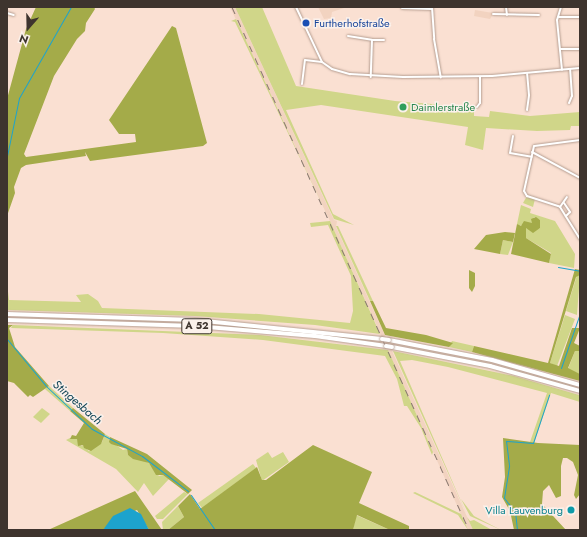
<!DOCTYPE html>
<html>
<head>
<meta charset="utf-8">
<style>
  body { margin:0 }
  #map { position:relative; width:587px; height:537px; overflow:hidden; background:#fae0d2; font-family:Jost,sans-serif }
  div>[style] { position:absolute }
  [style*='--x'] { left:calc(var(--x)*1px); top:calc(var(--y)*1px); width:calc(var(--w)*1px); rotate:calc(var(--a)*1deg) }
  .built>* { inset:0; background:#f2d3c0 }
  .green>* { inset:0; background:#d0d689 }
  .forest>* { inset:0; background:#a4ab49 }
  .water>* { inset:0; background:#1da3cd }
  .stream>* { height:1px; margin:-0.5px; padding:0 0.5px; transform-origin:0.5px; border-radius:0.5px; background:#1da3cd }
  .roads { filter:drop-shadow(0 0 1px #b69e91) drop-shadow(0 0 1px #b69e91) }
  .street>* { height:2px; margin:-1px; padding:0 1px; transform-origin:1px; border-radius:1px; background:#fff }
  .highway>* { height:4px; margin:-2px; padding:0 2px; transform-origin:2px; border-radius:2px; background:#fff }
  .rail>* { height:1px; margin-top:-0.5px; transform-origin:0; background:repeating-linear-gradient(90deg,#8a7970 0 7px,transparent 0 14px) }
  .bridges { filter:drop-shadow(0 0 1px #b69e91) drop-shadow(0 0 1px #b69e91) }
  .highway-bridge>* { height:4px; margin:-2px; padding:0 2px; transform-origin:2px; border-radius:2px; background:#fff }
  .dots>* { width:11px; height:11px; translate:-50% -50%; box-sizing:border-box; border:2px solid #fbf1eb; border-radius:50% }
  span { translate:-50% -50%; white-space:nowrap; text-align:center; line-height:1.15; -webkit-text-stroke:3px #fbf1eb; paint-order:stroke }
  .shield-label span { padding:1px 3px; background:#fbf1eb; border:1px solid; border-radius:3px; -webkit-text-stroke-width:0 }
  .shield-label { font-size:10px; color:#3e342e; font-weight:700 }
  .transit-label { font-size:11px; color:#164399 }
  .left { translate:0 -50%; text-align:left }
  .leisure-label { font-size:11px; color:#27864d }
  .culture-label { font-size:11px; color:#0d838f }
  .right { translate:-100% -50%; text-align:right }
  .water-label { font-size:12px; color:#0f4355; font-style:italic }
  .frame { position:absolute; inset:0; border:8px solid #3e342e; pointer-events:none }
  .north { position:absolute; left:8px; top:8px; width:40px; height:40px; -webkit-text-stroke:3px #fbf1eb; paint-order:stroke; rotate:200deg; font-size:11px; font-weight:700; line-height:16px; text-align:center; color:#3e342e }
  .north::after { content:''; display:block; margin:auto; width:14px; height:18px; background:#3e342e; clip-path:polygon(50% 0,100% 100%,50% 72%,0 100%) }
</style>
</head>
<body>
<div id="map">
  <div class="built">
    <div style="clip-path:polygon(230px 7px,235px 7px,334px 220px,337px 221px,336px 227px,473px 530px,468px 530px,329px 219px)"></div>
    <div style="clip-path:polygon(318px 7px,347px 7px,332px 12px,331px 18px,324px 19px)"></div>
    <div style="clip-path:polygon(475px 10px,493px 13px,493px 14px,490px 19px,474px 16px)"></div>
  </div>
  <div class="green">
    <div style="clip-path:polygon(235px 7px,262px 7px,296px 86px,395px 101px,444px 105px,446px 109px,474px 111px,474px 116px,489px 117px,490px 111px,530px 116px,580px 112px,580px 126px,571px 126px,570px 130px,537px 131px,486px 128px,483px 150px,465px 145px,468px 127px,321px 105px,286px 110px,333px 214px,354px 225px,334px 219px)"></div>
    <div style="clip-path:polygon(236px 19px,298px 153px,329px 219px,235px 22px,231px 21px)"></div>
    <div style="clip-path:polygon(527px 196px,535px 199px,533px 207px,523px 203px)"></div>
    <div style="clip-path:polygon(521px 205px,531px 209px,530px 213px,555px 221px,575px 254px,574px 268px,549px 263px,551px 253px,526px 238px,526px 228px,535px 230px,540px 228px,540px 220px,534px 217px,532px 223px,519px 226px,517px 224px)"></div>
    <div style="clip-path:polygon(330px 221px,380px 334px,315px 325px,195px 316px,7px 310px,7px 283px,9px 300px,81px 302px,76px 295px,88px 294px,98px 301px,102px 308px,259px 314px,350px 323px,353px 311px,351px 276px,328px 225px,311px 227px,310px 223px)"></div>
    <div style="clip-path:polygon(336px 226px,338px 226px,373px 301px,370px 301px)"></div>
    <div style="clip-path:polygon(503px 240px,513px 242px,508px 255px,500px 254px)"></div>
    <div style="clip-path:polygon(577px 275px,580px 275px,577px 315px,566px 311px)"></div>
    <div style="clip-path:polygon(565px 315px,575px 319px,557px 366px,550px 363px)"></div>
    <div style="clip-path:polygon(13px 325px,260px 335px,388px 350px,433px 452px,432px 455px,421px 428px,407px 406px,404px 406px,397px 379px,385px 356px,263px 340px,163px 333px,11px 328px)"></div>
    <div style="clip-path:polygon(452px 341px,474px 346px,472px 352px,449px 347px)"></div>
    <div style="clip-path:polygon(393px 351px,514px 376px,579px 395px,580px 402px,551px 393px,534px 443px,530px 442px,547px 393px,448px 367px,412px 360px,400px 361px,467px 515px)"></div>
    <div style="clip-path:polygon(575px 351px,580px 351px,580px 374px,568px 369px)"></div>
    <div style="clip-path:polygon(49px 386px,73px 408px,70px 411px,45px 389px)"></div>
    <div style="clip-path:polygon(42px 408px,50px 414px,41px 423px,33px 417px)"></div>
    <div style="clip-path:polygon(105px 434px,110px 437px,109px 440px,123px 450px,127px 449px,128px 455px,149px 463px,159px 476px,163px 475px,169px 479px,153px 496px,144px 483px,138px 492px,116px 469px,66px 440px,70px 438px,77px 439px,81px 446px,83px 445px,89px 451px,102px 442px)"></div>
    <div style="clip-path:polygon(268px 452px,272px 458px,283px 452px,289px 462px,262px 481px,256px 460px)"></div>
    <div style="clip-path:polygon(253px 464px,256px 468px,202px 508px,198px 503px)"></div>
    <div style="clip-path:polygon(184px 492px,188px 494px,163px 519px,157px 519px,155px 516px)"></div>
    <div style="clip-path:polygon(415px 492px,461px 514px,468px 530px,458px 515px,413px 493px)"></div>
    <div style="clip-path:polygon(461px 499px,474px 516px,501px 530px,470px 516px)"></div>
    <div style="clip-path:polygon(178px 506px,184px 517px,168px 530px,163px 530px,162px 522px)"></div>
    <div style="clip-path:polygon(356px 515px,390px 530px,353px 530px)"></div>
    <div style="clip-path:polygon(467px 517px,470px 521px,474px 520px,492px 530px,473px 530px)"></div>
  </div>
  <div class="forest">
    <div style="clip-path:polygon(36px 7px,94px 7px,95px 9px,86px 23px,85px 31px,77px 39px,54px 76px,24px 154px,26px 157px,136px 142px,135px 134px,119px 134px,109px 120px,172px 26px,176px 28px,207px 143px,203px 146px,90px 161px,85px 152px,86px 156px,26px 165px,21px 168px,14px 187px,15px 193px,7px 216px,7px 99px,26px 29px)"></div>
    <div style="clip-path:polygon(536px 217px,540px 220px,540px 228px,533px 233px,526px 228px,526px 238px,551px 254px,549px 263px,511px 254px,517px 224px,521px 226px,524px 221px,532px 223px,531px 219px)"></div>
    <div style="clip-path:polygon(505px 232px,515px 233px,513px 242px,503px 240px,500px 254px,474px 249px,486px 235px)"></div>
    <div style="clip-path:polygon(575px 269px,580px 270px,580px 275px,576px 277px,550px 363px,559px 366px,572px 328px,580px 328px,574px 343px,580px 346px,580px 351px,575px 351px,568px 368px,580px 374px,580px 381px,472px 352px,474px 346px,548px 363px)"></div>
    <div style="clip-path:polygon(469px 270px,475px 273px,475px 286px,472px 292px,469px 288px)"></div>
    <div style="clip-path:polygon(370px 301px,373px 301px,386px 328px,426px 335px,453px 343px,449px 347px,385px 335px)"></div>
    <div style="clip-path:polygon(7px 325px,13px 325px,9px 328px,15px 347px,49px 386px,33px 397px,30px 395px,28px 397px,14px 383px,7px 381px)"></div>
    <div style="clip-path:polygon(73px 408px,105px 434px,101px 444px,91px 451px,84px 448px,83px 445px,78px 446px,77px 439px,70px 439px,72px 435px,76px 436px,84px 423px,70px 411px)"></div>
    <div style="clip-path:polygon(110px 437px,147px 454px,192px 490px,188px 494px,163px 475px,156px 475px,149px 463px,133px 459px,128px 455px,127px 449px,111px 444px,109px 442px)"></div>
    <div style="clip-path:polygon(503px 438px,538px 443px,580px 445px,580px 494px,576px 499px,574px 495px,578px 475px,573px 462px,567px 458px,563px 458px,561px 466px,561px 496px,556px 498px,549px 485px,543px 491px,542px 504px,566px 530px,514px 530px,510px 511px,502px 497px,505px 477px)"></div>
    <div style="clip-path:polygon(313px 445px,372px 472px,359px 503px,409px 526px,409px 530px,390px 530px,357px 515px,353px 530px,168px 530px,184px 517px,178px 506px,190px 494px,200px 509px,257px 467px,262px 480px,266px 480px)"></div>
    <div style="clip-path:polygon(135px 491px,162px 530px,149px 530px,137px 510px,112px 521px,103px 530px,48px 530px)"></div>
  </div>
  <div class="water">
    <div style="clip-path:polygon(130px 508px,141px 514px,149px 530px,103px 530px,113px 516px)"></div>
  </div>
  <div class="stream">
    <div style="--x:7;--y:156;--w:59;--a:-78.3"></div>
    <div style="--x:19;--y:98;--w:105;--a:-60.3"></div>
    <div style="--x:558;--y:267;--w:22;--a:10"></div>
    <div style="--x:7;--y:339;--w:61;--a:50.3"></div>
    <div style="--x:46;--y:386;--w:63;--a:43.1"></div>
    <div style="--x:92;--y:429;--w:57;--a:28.4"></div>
    <div style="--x:142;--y:456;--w:58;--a:37.3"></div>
    <div style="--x:561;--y:368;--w:58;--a:-70.9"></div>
    <div style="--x:191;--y:495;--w:42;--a:55.6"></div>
    <div style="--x:517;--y:530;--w:18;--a:-96"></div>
    <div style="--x:515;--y:512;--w:18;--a:-128"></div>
    <div style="--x:504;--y:498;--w:33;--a:-81"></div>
    <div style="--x:509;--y:465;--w:24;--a:-97"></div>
    <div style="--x:506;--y:441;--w:27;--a:4"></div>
    <div style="--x:533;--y:443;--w:51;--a:-71.6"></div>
  </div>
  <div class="roads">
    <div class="street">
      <div style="--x:296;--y:7;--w:61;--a:64.7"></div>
      <div style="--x:322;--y:62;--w:12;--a:35"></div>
      <div style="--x:332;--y:69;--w:19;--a:16"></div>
      <div style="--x:350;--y:74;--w:53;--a:3.2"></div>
      <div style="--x:403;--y:77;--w:89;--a:-0.6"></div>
      <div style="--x:492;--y:76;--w:88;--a:-5.2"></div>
      <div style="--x:432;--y:7;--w:32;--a:86"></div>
      <div style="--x:434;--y:39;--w:39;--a:80"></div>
      <div style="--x:506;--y:7;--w:8;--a:83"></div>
      <div style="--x:561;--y:7;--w:14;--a:107"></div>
      <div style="--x:557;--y:20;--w:50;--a:84.3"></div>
      <div style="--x:402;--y:8;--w:30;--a:2"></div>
      <div style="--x:7;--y:13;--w:7;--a:16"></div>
      <div style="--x:493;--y:14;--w:46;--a:1.2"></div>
      <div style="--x:559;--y:17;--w:21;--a:0"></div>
      <div style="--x:348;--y:36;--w:24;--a:9"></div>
      <div style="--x:372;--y:40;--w:37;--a:92"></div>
      <div style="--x:372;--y:40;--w:12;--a:0"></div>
      <div style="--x:560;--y:49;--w:20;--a:0"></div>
      <div style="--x:302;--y:84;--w:24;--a:-83"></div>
      <div style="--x:305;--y:60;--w:17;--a:7"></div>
      <div style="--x:569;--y:103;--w:8;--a:-67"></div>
      <div style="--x:572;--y:96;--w:26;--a:-94"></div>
      <div style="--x:477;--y:107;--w:5;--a:-53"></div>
      <div style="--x:480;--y:103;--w:26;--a:-90"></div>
      <div style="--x:527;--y:110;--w:15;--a:-82"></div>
      <div style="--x:529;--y:95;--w:21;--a:-95"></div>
      <div style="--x:513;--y:136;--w:17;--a:100"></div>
      <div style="--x:510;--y:153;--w:22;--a:10"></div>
      <div style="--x:580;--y:140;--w:46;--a:172.6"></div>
      <div style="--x:534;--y:146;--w:46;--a:102.5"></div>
      <div style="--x:524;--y:191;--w:6;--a:59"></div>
      <div style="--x:527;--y:196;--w:35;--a:18"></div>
      <div style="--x:560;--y:207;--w:38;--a:58"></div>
      <div style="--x:532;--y:152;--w:55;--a:28.4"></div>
      <div style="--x:564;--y:203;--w:11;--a:56"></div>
      <div style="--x:570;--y:212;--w:6;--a:135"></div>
      <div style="--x:560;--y:207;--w:12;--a:-55"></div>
    </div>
    <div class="highway">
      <div style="--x:7;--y:314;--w:188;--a:1.8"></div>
      <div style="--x:195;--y:320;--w:188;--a:5.8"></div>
      <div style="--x:7;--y:320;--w:188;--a:1.8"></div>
      <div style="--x:195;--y:326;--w:120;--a:4.8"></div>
      <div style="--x:315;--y:336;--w:72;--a:8"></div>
      <div style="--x:389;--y:340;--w:105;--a:11"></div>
      <div style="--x:492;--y:360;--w:91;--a:15.9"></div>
      <div style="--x:392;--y:347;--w:100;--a:11"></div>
      <div style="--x:490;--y:366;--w:93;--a:15.5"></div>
    </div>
  </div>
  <div class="rail">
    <div style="--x:232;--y:7;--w:574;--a:65.62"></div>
  </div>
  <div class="bridges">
    <div class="highway-bridge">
      <div style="--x:382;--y:339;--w:7;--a:8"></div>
      <div style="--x:386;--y:346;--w:6;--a:9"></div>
    </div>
  </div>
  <div class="dots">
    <div style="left:306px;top:23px;background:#1a4fb4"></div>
    <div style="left:403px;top:107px;background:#2e9e5b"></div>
    <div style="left:571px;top:510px;background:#0f9aa8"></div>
  </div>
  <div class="shield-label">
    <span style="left:197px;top:326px">A 52</span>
  </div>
  <div class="transit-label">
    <span class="left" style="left:314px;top:23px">Furtherhofstraße</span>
  </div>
  <div class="leisure-label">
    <span class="left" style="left:411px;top:107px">Daimlerstraße</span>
  </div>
  <div class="culture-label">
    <span class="right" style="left:563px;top:510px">Villa Lauvenburg</span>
  </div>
  <div class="water-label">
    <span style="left:77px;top:403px;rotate:41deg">Stingesbach</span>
  </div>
  <div class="frame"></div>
  <div class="north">N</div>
</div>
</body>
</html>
